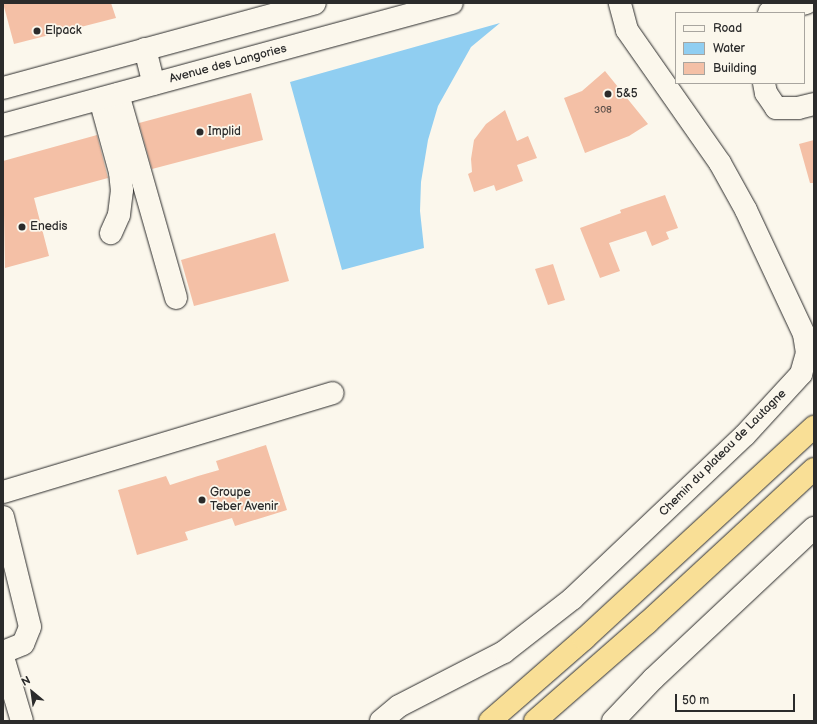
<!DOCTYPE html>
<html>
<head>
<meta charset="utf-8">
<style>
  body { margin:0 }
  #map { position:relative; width:817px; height:724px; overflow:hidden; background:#fbf7ec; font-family:"Balsamiq Sans",sans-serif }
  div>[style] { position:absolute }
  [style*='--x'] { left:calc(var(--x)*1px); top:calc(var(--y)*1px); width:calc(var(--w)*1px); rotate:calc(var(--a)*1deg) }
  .water>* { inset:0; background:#90cef1 }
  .building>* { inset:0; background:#f4c0a6 }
  .roads { filter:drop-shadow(0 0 1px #2b2b2b) drop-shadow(0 0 1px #2b2b2b) }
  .minor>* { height:22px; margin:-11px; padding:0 11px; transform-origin:11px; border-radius:11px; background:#fbf7ec }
  .highway>* { height:22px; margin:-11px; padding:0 11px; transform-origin:11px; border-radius:11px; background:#f9df96 }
  .dots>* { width:11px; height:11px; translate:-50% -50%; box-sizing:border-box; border:2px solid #fbf7ec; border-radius:50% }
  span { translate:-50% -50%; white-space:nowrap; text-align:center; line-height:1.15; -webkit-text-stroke:3.5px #fbf7ec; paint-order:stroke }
  .number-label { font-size:10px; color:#5d504a }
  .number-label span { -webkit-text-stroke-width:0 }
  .poi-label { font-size:12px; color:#2b2b2b }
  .left { translate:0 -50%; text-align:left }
  .street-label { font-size:12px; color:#2b2b2b }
  .frame { position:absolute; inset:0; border:4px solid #2b2b2b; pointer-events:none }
  .legend { position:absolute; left:675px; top:12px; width:130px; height:72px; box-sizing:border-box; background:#fbf7ec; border:1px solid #a8a59f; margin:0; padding:5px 7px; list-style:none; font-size:12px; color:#2b2b2b }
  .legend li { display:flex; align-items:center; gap:8px; height:20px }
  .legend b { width:20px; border:1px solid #a8a59f }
  .north { position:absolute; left:12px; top:672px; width:40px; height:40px; -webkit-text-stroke:3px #fbf7ec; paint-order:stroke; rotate:331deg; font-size:11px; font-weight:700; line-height:16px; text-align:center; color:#2b2b2b }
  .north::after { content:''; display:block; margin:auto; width:14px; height:18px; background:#2b2b2b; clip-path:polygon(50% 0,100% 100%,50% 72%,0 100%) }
  .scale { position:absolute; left:675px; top:694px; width:120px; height:18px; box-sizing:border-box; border:2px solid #2b2b2b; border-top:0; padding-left:5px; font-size:12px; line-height:14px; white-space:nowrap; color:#2b2b2b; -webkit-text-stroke:3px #fbf7ec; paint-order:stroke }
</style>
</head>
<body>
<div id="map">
  <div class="water">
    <div style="clip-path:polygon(500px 23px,471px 47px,438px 106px,428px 140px,421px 182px,420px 211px,424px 248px,342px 270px,290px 82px)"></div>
  </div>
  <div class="building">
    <div style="clip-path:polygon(3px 3px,111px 3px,116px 18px,14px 44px)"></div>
    <div style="clip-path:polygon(605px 71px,648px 124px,629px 136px,585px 153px,564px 98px,582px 91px)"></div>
    <div style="clip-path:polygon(251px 93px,263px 140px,152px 169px,139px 123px)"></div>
    <div style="clip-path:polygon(505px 110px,517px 141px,528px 136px,537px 158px,517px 165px,523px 181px,496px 191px,494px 185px,474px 192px,468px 174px,472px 172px,471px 159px,474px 140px,486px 124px)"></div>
    <div style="clip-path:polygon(97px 135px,108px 178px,34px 198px,49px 256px,5px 268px,3px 161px)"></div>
    <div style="clip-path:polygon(814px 140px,814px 183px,810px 183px,799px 144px)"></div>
    <div style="clip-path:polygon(665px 195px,678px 228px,666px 232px,669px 239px,652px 246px,646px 231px,609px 243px,620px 271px,600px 278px,580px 228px,621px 213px,620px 210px)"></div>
    <div style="clip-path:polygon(275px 233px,289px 281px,194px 306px,181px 260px)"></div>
    <div style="clip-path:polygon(553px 264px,565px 300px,548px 305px,535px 269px)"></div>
    <div style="clip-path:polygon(266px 445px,287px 510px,235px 526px,232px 518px,185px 532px,188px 540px,137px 555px,118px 490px,166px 476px,170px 485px,198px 476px,219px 470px,216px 461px)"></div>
  </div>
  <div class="roads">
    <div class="minor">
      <div style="--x:769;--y:13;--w:38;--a:-15"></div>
      <div style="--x:145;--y:49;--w:36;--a:76"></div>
      <div style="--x:764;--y:83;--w:10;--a:79"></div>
      <div style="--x:766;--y:93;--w:18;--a:56"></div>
      <div style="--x:776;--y:108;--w:22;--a:0"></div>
      <div style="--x:798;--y:108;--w:16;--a:-14"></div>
      <div style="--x:3;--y:88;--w:323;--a:-15.2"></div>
      <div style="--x:118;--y:94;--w:212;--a:74.1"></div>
      <div style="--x:100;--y:99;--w:76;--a:74.7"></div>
      <div style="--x:120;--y:172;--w:18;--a:84"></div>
      <div style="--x:122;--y:190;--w:25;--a:97"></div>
      <div style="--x:119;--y:215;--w:20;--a:114"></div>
      <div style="--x:3;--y:125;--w:465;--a:-15.2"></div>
      <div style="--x:3;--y:492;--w:344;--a:-16.7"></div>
      <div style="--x:3;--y:517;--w:113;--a:76.2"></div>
      <div style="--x:30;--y:627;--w:18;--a:112"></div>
      <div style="--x:23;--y:644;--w:22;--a:158"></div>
      <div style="--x:3;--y:657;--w:67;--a:73.5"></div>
      <div style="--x:381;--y:721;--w:23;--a:-40"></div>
      <div style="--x:399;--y:706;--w:118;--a:-27.2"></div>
      <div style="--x:504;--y:652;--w:86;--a:-37.9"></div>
      <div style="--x:572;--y:599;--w:238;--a:-43.5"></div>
      <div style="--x:745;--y:435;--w:83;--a:-47.4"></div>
      <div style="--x:801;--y:374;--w:22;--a:-74"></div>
      <div style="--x:807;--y:353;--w:19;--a:-99"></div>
      <div style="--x:804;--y:334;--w:137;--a:-115.1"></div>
      <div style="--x:746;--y:210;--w:54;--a:-119"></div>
      <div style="--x:720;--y:163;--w:162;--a:-125"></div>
      <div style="--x:627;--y:30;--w:28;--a:-105"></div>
      <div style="--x:613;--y:721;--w:58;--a:-46.4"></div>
      <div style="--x:653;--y:679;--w:221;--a:-43.2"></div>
    </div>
    <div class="highway">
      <div style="--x:490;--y:721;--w:125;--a:-41.1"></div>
      <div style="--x:584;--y:639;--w:313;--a:-42.7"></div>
      <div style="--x:535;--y:721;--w:149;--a:-41.2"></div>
      <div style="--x:647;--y:623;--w:227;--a:-42.7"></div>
    </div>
  </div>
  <div class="dots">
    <div style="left:37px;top:31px;background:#2b2b2b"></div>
    <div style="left:608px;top:94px;background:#2b2b2b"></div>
    <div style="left:200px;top:132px;background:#2b2b2b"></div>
    <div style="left:22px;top:227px;background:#2b2b2b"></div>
    <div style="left:202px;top:500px;background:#2b2b2b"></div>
  </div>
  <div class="number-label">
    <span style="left:603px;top:111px">308</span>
  </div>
  <div class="poi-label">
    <span class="left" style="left:45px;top:31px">Elpack</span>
    <span class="left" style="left:616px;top:94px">5&amp;5</span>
    <span class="left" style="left:208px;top:132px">Implid</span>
    <span class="left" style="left:30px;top:227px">Enedis</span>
    <span class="left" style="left:210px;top:500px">Groupe<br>Teber Avenir</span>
  </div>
  <div class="street-label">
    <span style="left:228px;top:64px;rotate:-15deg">Avenue des Langories</span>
    <span style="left:723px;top:453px;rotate:-45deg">Chemin du plateau de Lautagne</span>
  </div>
  <div class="frame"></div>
  <ul class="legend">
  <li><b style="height:5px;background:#fbf7ec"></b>Road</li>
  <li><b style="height:11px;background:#90cef1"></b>Water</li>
  <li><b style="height:11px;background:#f4c0a6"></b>Building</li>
  </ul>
  <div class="north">N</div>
  <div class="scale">50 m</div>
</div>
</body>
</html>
